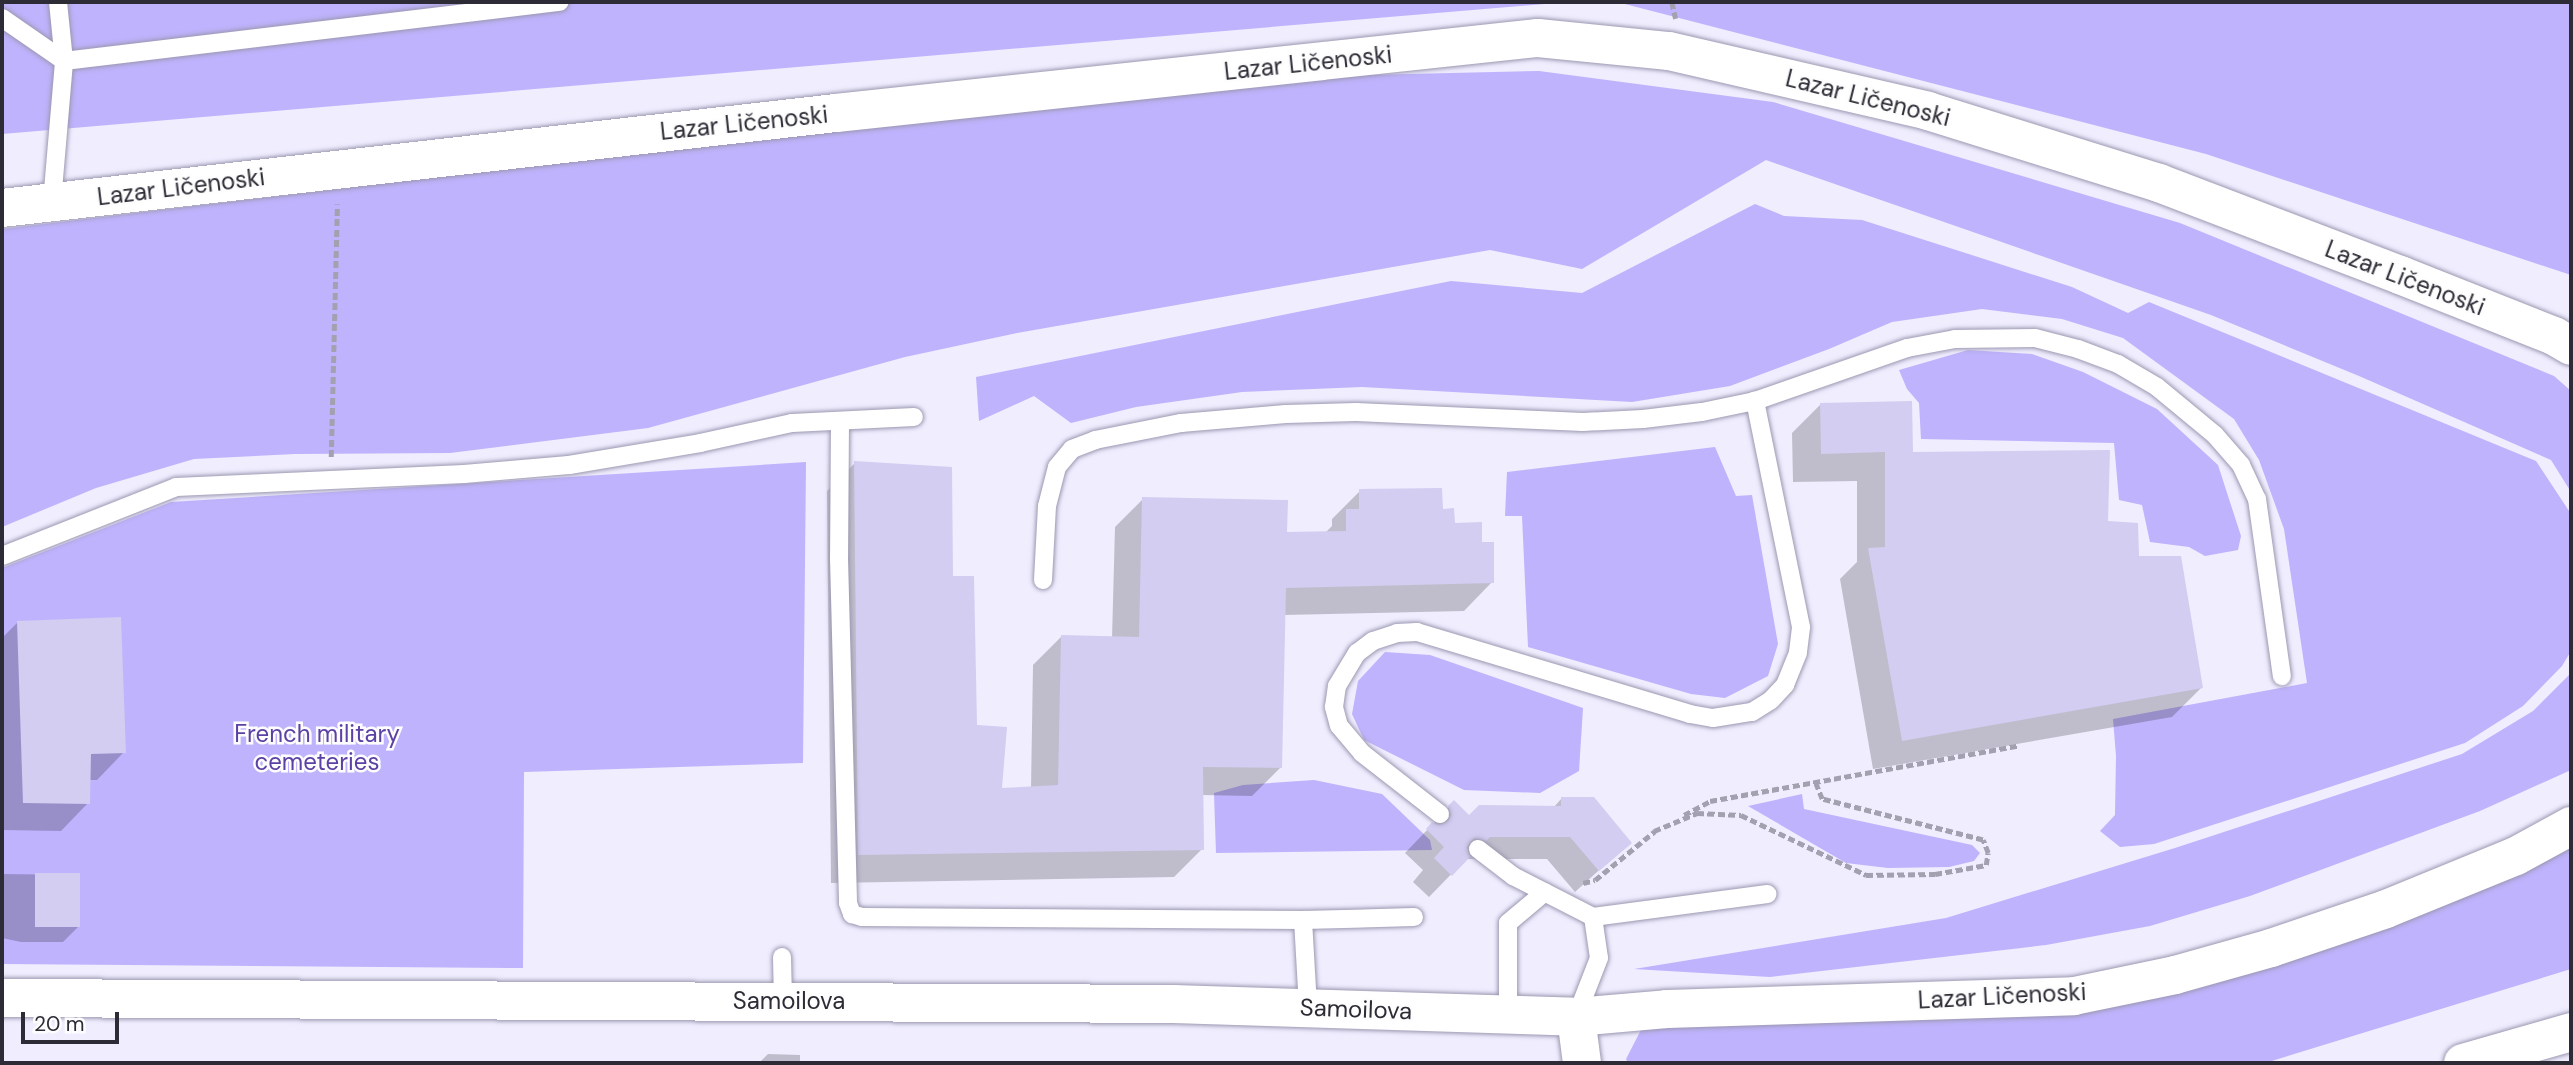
<!DOCTYPE html>
<html>
<head>
<meta charset="utf-8">
<style>
  body { margin:0 }
  #map { position:relative; width:2573px; height:1065px; overflow:hidden; background:#efedfe; font-family:"DM Sans",sans-serif }
  div>[style] { position:absolute }
  [style*='--x'] { left:calc(var(--x)*1px); top:calc(var(--y)*1px); width:calc(var(--w)*1px); rotate:calc(var(--a)*1deg) }
  .green>* { inset:0; background:#beb3fc }
  .shadow>* { inset:0; background:#0003 }
  .building>* { inset:0; background:#d2cdf1 }
  .path>* { height:4.5px; margin-top:-2.25px; transform-origin:0; background:repeating-linear-gradient(90deg,#a3a1b0 0 7px,transparent 0 10.5px) }
  .roads { filter:drop-shadow(0 0 2px #9b98b1) drop-shadow(0 0 2px #9b98b1) }
  .service>* { height:18px; margin:-9px; padding:0 9px; transform-origin:9px; border-radius:9px; background:#fff }
  .tertiary>* { height:38px; margin:-19px; padding:0 19px; transform-origin:19px; border-radius:19px; background:#fff }
  span { translate:-50% -50%; white-space:nowrap; text-align:center; line-height:1.15; -webkit-text-stroke:5px #fdfdfd; paint-order:stroke }
  .street-label { font-size:24px; color:#2d2c36 }
  .park-label { font-size:24px; color:#5c41a5 }
  .frame { position:absolute; inset:0; border:4px solid #2d2c36; pointer-events:none }
  .scale { position:absolute; left:21px; top:1012px; width:98px; height:32px; box-sizing:border-box; border:4px solid #2d2c36; border-top:0; padding-left:9px; font-size:21px; line-height:24px; white-space:nowrap; color:#2d2c36; -webkit-text-stroke:5px #fdfdfd; paint-order:stroke }
</style>
</head>
<body>
<div id="map">
  <div class="green">
    <div style="clip-path:polygon(2px 2px,1568px 2px,2px 134px)"></div>
    <div style="clip-path:polygon(1617px 2px,2571px 2px,2571px 275px,2206px 154px)"></div>
    <div style="clip-path:polygon(1539px 71px,1773px 102px,2180px 223px,2554px 376px,2571px 391px,2571px 492px,2551px 460px,2359px 376px,2211px 315px,1766px 160px,1582px 269px,1490px 250px,1017px 333px,905px 357px,648px 428px,450px 453px,295px 454px,194px 459px,96px 488px,2px 527px,2px 229px,1280px 77px)"></div>
    <div style="clip-path:polygon(1755px 204px,1784px 216px,1862px 220px,2072px 287px,2128px 313px,2149px 302px,2536px 461px,2571px 514px,2571px 651px,2562px 666px,2523px 706px,2465px 743px,2154px 844px,2120px 847px,2100px 831px,2115px 815px,2116px 756px,2113px 719px,2307px 683px,2284px 529px,2259px 460px,2234px 419px,2123px 338px,2062px 319px,1982px 309px,1892px 322px,1829px 349px,1730px 386px,1632px 402px,1362px 387px,1242px 392px,1136px 407px,1071px 423px,1034px 396px,979px 421px,976px 377px,1451px 281px,1582px 293px)"></div>
    <div style="clip-path:polygon(1968px 350px,2032px 354px,2083px 372px,2157px 409px,2218px 465px,2241px 536px,2238px 550px,2205px 556px,2189px 547px,2150px 542px,2142px 505px,2119px 500px,2114px 443px,1921px 439px,1919px 403px,1907px 389px,1899px 370px)"></div>
    <div style="clip-path:polygon(1715px 447px,1736px 496px,1752px 495px,1778px 644px,1768px 676px,1725px 698px,1691px 694px,1528px 647px,1522px 516px,1505px 516px,1507px 472px)"></div>
    <div style="clip-path:polygon(806px 462px,803px 763px,524px 772px,523px 968px,2px 964px,2px 568px,171px 502px)"></div>
    <div style="clip-path:polygon(1385px 652px,1430px 655px,1583px 708px,1579px 771px,1540px 793px,1464px 790px,1364px 740px,1352px 714px,1358px 681px)"></div>
    <div style="clip-path:polygon(2571px 673px,2571px 770px,2480px 811px,2250px 896px,2150px 926px,2046px 945px,1770px 977px,1634px 969px,1946px 918px,2175px 848px,2462px 754px,2533px 711px)"></div>
    <div style="clip-path:polygon(1314px 780px,1382px 794px,1430px 840px,1432px 850px,1216px 853px,1214px 793px,1243px 785px)"></div>
    <div style="clip-path:polygon(1802px 794px,1804px 809px,1972px 845px,1980px 853px,1974px 861px,1949px 867px,1888px 868px,1846px 863px,1748px 806px)"></div>
    <div style="clip-path:polygon(2571px 844px,2571px 969px,2265px 1063px,1628px 1063px,1626px 1059px,1644px 1024px,2095px 1008px)"></div>
  </div>
  <div class="shadow">
    <div style="clip-path:polygon(1821px 404px,1911px 453px,2106px 522px,2201px 688px,2172px 717px,1873px 769px,1840px 579px,1857px 562px,1857px 481px,1793px 482px,1792px 433px)"></div>
    <div style="clip-path:polygon(855px 463px,975px 727px,1000px 790px,1031px 788px,1033px 665px,1061px 637px,1112px 638px,1115px 527px,1143px 499px,1286px 533px,1325px 533px,1332px 526px,1332px 519px,1360px 491px,1441px 510px,1453px 525px,1480px 544px,1492px 582px,1464px 611px,1284px 615px,1281px 767px,1252px 796px,1201px 795px,1202px 849px,1174px 877px,831px 883px,827px 491px)"></div>
    <div style="clip-path:polygon(18px 622px,124px 752px,97px 780px,89px 780px,88px 803px,61px 831px,2px 830px,2px 638px)"></div>
    <div style="clip-path:polygon(1562px 798px,1630px 842px,1575px 892px,1547px 859px,1466px 859px,1429px 897px,1413px 882px,1423px 870px,1405px 853px,1454px 802px,1469px 817px,1553px 808px)"></div>
    <div style="clip-path:polygon(2px 874px,78px 875px,78px 927px,63px 942px,21px 942px,2px 938px)"></div>
    <div style="clip-path:polygon(768px 1054px,800px 1055px,800px 1063px,759px 1063px)"></div>
  </div>
  <div class="building">
    <div style="clip-path:polygon(1912px 401px,1913px 452px,2110px 450px,2108px 521px,2138px 523px,2139px 556px,2181px 556px,2203px 688px,1902px 741px,1868px 548px,1885px 547px,1885px 452px,1821px 454px,1820px 403px)"></div>
    <div style="clip-path:polygon(854px 461px,952px 467px,953px 576px,974px 576px,977px 725px,1007px 727px,1002px 788px,1058px 785px,1061px 635px,1139px 637px,1142px 497px,1288px 500px,1287px 532px,1346px 531px,1346px 509px,1359px 509px,1359px 489px,1442px 488px,1443px 509px,1454px 508px,1455px 523px,1482px 522px,1482px 542px,1494px 542px,1494px 583px,1286px 588px,1282px 768px,1203px 767px,1204px 850px,858px 855px)"></div>
    <div style="clip-path:polygon(121px 617px,126px 753px,91px 754px,90px 804px,23px 803px,17px 621px)"></div>
    <div style="clip-path:polygon(1561px 797px,1594px 797px,1632px 843px,1599px 871px,1570px 837px,1490px 837px,1486px 841px,1474px 838px,1467px 847px,1470px 857px,1452px 876px,1434px 858px,1444px 847px,1426px 829px,1432px 822px,1439px 825px,1448px 821px,1451px 815px,1448px 806px,1454px 800px,1469px 815px,1479px 805px,1561px 806px)"></div>
    <div style="clip-path:polygon(35px 873px,80px 873px,80px 927px,35px 927px)"></div>
  </div>
  <div class="path">
    <div style="--x:1672;--y:2;--w:17;--a:77"></div>
    <div style="--x:331;--y:457;--w:253;--a:-88.6"></div>
    <div style="--x:1684;--y:815;--w:30;--a:-28"></div>
    <div style="--x:1710;--y:801;--w:312;--a:-10.2"></div>
    <div style="--x:1654;--y:831;--w:47;--a:-22.7"></div>
    <div style="--x:1697;--y:813;--w:44;--a:2.6"></div>
    <div style="--x:1741;--y:815;--w:139;--a:25.6"></div>
    <div style="--x:1866;--y:875;--w:69;--a:-0.8"></div>
    <div style="--x:1935;--y:874;--w:52;--a:-10"></div>
    <div style="--x:1986;--y:865;--w:12;--a:-81"></div>
    <div style="--x:1988;--y:853;--w:14;--a:-111"></div>
    <div style="--x:1983;--y:840;--w:166;--a:-165.7"></div>
    <div style="--x:1822;--y:799;--w:16;--a:-112"></div>
    <div style="--x:1583;--y:883;--w:12;--a:-14"></div>
    <div style="--x:1595;--y:880;--w:77;--a:-39.2"></div>
  </div>
  <div class="roads">
    <div class="service">
      <div style="--x:2;--y:18;--w:75;--a:34.7"></div>
      <div style="--x:64;--y:61;--w:499;--a:-6.8"></div>
      <div style="--x:52;--y:202;--w:142;--a:-85.1"></div>
      <div style="--x:64;--y:61;--w:59;--a:-95.8"></div>
      <div style="--x:840;--y:421;--w:137;--a:90.4"></div>
      <div style="--x:839;--y:558;--w:345;--a:88.5"></div>
      <div style="--x:848;--y:903;--w:12;--a:70"></div>
      <div style="--x:852;--y:914;--w:10;--a:17"></div>
      <div style="--x:862;--y:917;--w:441;--a:0.4"></div>
      <div style="--x:1303;--y:920;--w:111;--a:-1.5"></div>
      <div style="--x:2;--y:556;--w:187;--a:-21.6"></div>
      <div style="--x:176;--y:487;--w:288;--a:-2.6"></div>
      <div style="--x:464;--y:474;--w:105;--a:-4.9"></div>
      <div style="--x:569;--y:465;--w:133;--a:-9.5"></div>
      <div style="--x:700;--y:443;--w:94;--a:-12.3"></div>
      <div style="--x:792;--y:423;--w:122;--a:-2.8"></div>
      <div style="--x:1043;--y:580;--w:74;--a:-86.9"></div>
      <div style="--x:1047;--y:506;--w:40;--a:-75.6"></div>
      <div style="--x:1057;--y:467;--w:23;--a:-50"></div>
      <div style="--x:1072;--y:449;--w:25;--a:-21"></div>
      <div style="--x:1095;--y:440;--w:88;--a:-11.2"></div>
      <div style="--x:1181;--y:423;--w:105;--a:-4.9"></div>
      <div style="--x:1286;--y:414;--w:70;--a:-1.6"></div>
      <div style="--x:1356;--y:412;--w:227;--a:2.5"></div>
      <div style="--x:1583;--y:422;--w:60;--a:-2.9"></div>
      <div style="--x:1643;--y:419;--w:59;--a:-6.8"></div>
      <div style="--x:1702;--y:412;--w:54;--a:-11.7"></div>
      <div style="--x:1755;--y:401;--w:161;--a:-19.2"></div>
      <div style="--x:1907;--y:348;--w:49;--a:-10.6"></div>
      <div style="--x:1955;--y:339;--w:80;--a:-0.7"></div>
      <div style="--x:2035;--y:338;--w:44;--a:14.3"></div>
      <div style="--x:2078;--y:349;--w:43;--a:20.6"></div>
      <div style="--x:2118;--y:364;--w:45;--a:30.5"></div>
      <div style="--x:2157;--y:387;--w:75;--a:39.6"></div>
      <div style="--x:2215;--y:435;--w:40;--a:49"></div>
      <div style="--x:2241;--y:465;--w:38;--a:65"></div>
      <div style="--x:2257;--y:499;--w:179;--a:82"></div>
      <div style="--x:1440;--y:814;--w:99;--a:-142"></div>
      <div style="--x:1362;--y:753;--w:35;--a:-130"></div>
      <div style="--x:1339;--y:726;--w:20;--a:-105"></div>
      <div style="--x:1334;--y:707;--w:21;--a:-82"></div>
      <div style="--x:1337;--y:686;--w:39;--a:-59"></div>
      <div style="--x:1357;--y:653;--w:20;--a:-37"></div>
      <div style="--x:1373;--y:641;--w:25;--a:-18"></div>
      <div style="--x:1397;--y:633;--w:20;--a:-3"></div>
      <div style="--x:1417;--y:632;--w:285;--a:16.7"></div>
      <div style="--x:1690;--y:714;--w:23;--a:10"></div>
      <div style="--x:1713;--y:718;--w:39;--a:-9"></div>
      <div style="--x:1752;--y:712;--w:22;--a:-32"></div>
      <div style="--x:1771;--y:700;--w:21;--a:-47"></div>
      <div style="--x:1785;--y:685;--w:35;--a:-68"></div>
      <div style="--x:1798;--y:652;--w:25;--a:-83"></div>
      <div style="--x:1801;--y:627;--w:231;--a:-101.5"></div>
      <div style="--x:1478;--y:849;--w:44;--a:37.6"></div>
      <div style="--x:1513;--y:876;--w:90;--a:27.1"></div>
      <div style="--x:1593;--y:917;--w:41;--a:81.7"></div>
      <div style="--x:1599;--y:958;--w:63;--a:111.3"></div>
      <div style="--x:1593;--y:917;--w:176;--a:-7.5"></div>
      <div style="--x:1303;--y:920;--w:88;--a:86.7"></div>
      <div style="--x:782;--y:957;--w:44;--a:88.7"></div>
      <div style="--x:1508;--y:1013;--w:90;--a:-90"></div>
      <div style="--x:1508;--y:923;--w:48;--a:-40"></div>
    </div>
    <div class="tertiary">
      <div style="--x:2;--y:208;--w:839;--a:-6.5"></div>
      <div style="--x:836;--y:113;--w:706;--a:-6.1"></div>
      <div style="--x:1538;--y:38;--w:132;--a:5.7"></div>
      <div style="--x:1669;--y:51;--w:266;--a:13"></div>
      <div style="--x:1928;--y:111;--w:242;--a:17.3"></div>
      <div style="--x:2159;--y:183;--w:258;--a:20.9"></div>
      <div style="--x:2400;--y:275;--w:166;--a:21.6"></div>
      <div style="--x:2554;--y:336;--w:20;--a:30"></div>
      <div style="--x:2;--y:998;--w:1171;--a:0.29"></div>
      <div style="--x:1173;--y:1004;--w:403;--a:1.8"></div>
      <div style="--x:1576;--y:1017;--w:91;--a:-5"></div>
      <div style="--x:1667;--y:1009;--w:407;--a:-1.8"></div>
      <div style="--x:2074;--y:996;--w:103;--a:-11.7"></div>
      <div style="--x:2175;--y:975;--w:100;--a:-15.7"></div>
      <div style="--x:2271;--y:948;--w:121;--a:-18.7"></div>
      <div style="--x:2386;--y:909;--w:140;--a:-22.2"></div>
      <div style="--x:2516;--y:856;--w:63;--a:-28.6"></div>
      <div style="--x:1576;--y:1017;--w:46;--a:82.6"></div>
      <div style="--x:2463;--y:1063;--w:112;--a:-16"></div>
    </div>
  </div>
  <div class="street-label">
    <span style="left:1308px;top:63px;rotate:-6deg">Lazar Ličenoski</span>
    <span style="left:1868px;top:98px;rotate:14deg">Lazar Ličenoski</span>
    <span style="left:744px;top:123px;rotate:-6deg">Lazar Ličenoski</span>
    <span style="left:181px;top:187px;rotate:-7deg">Lazar Ličenoski</span>
    <span style="left:2405px;top:278px;rotate:21deg">Lazar Ličenoski</span>
    <span style="left:2002px;top:996px;rotate:-3deg">Lazar Ličenoski</span>
    <span style="left:789px;top:1001px">Samoilova</span>
    <span style="left:1356px;top:1009px;rotate:2deg">Samoilova</span>
  </div>
  <div class="park-label">
    <span style="left:317px;top:748px">French military<br>cemeteries</span>
  </div>
  <div class="frame"></div>
  <div class="scale">20 m</div>
</div>
</body>
</html>
